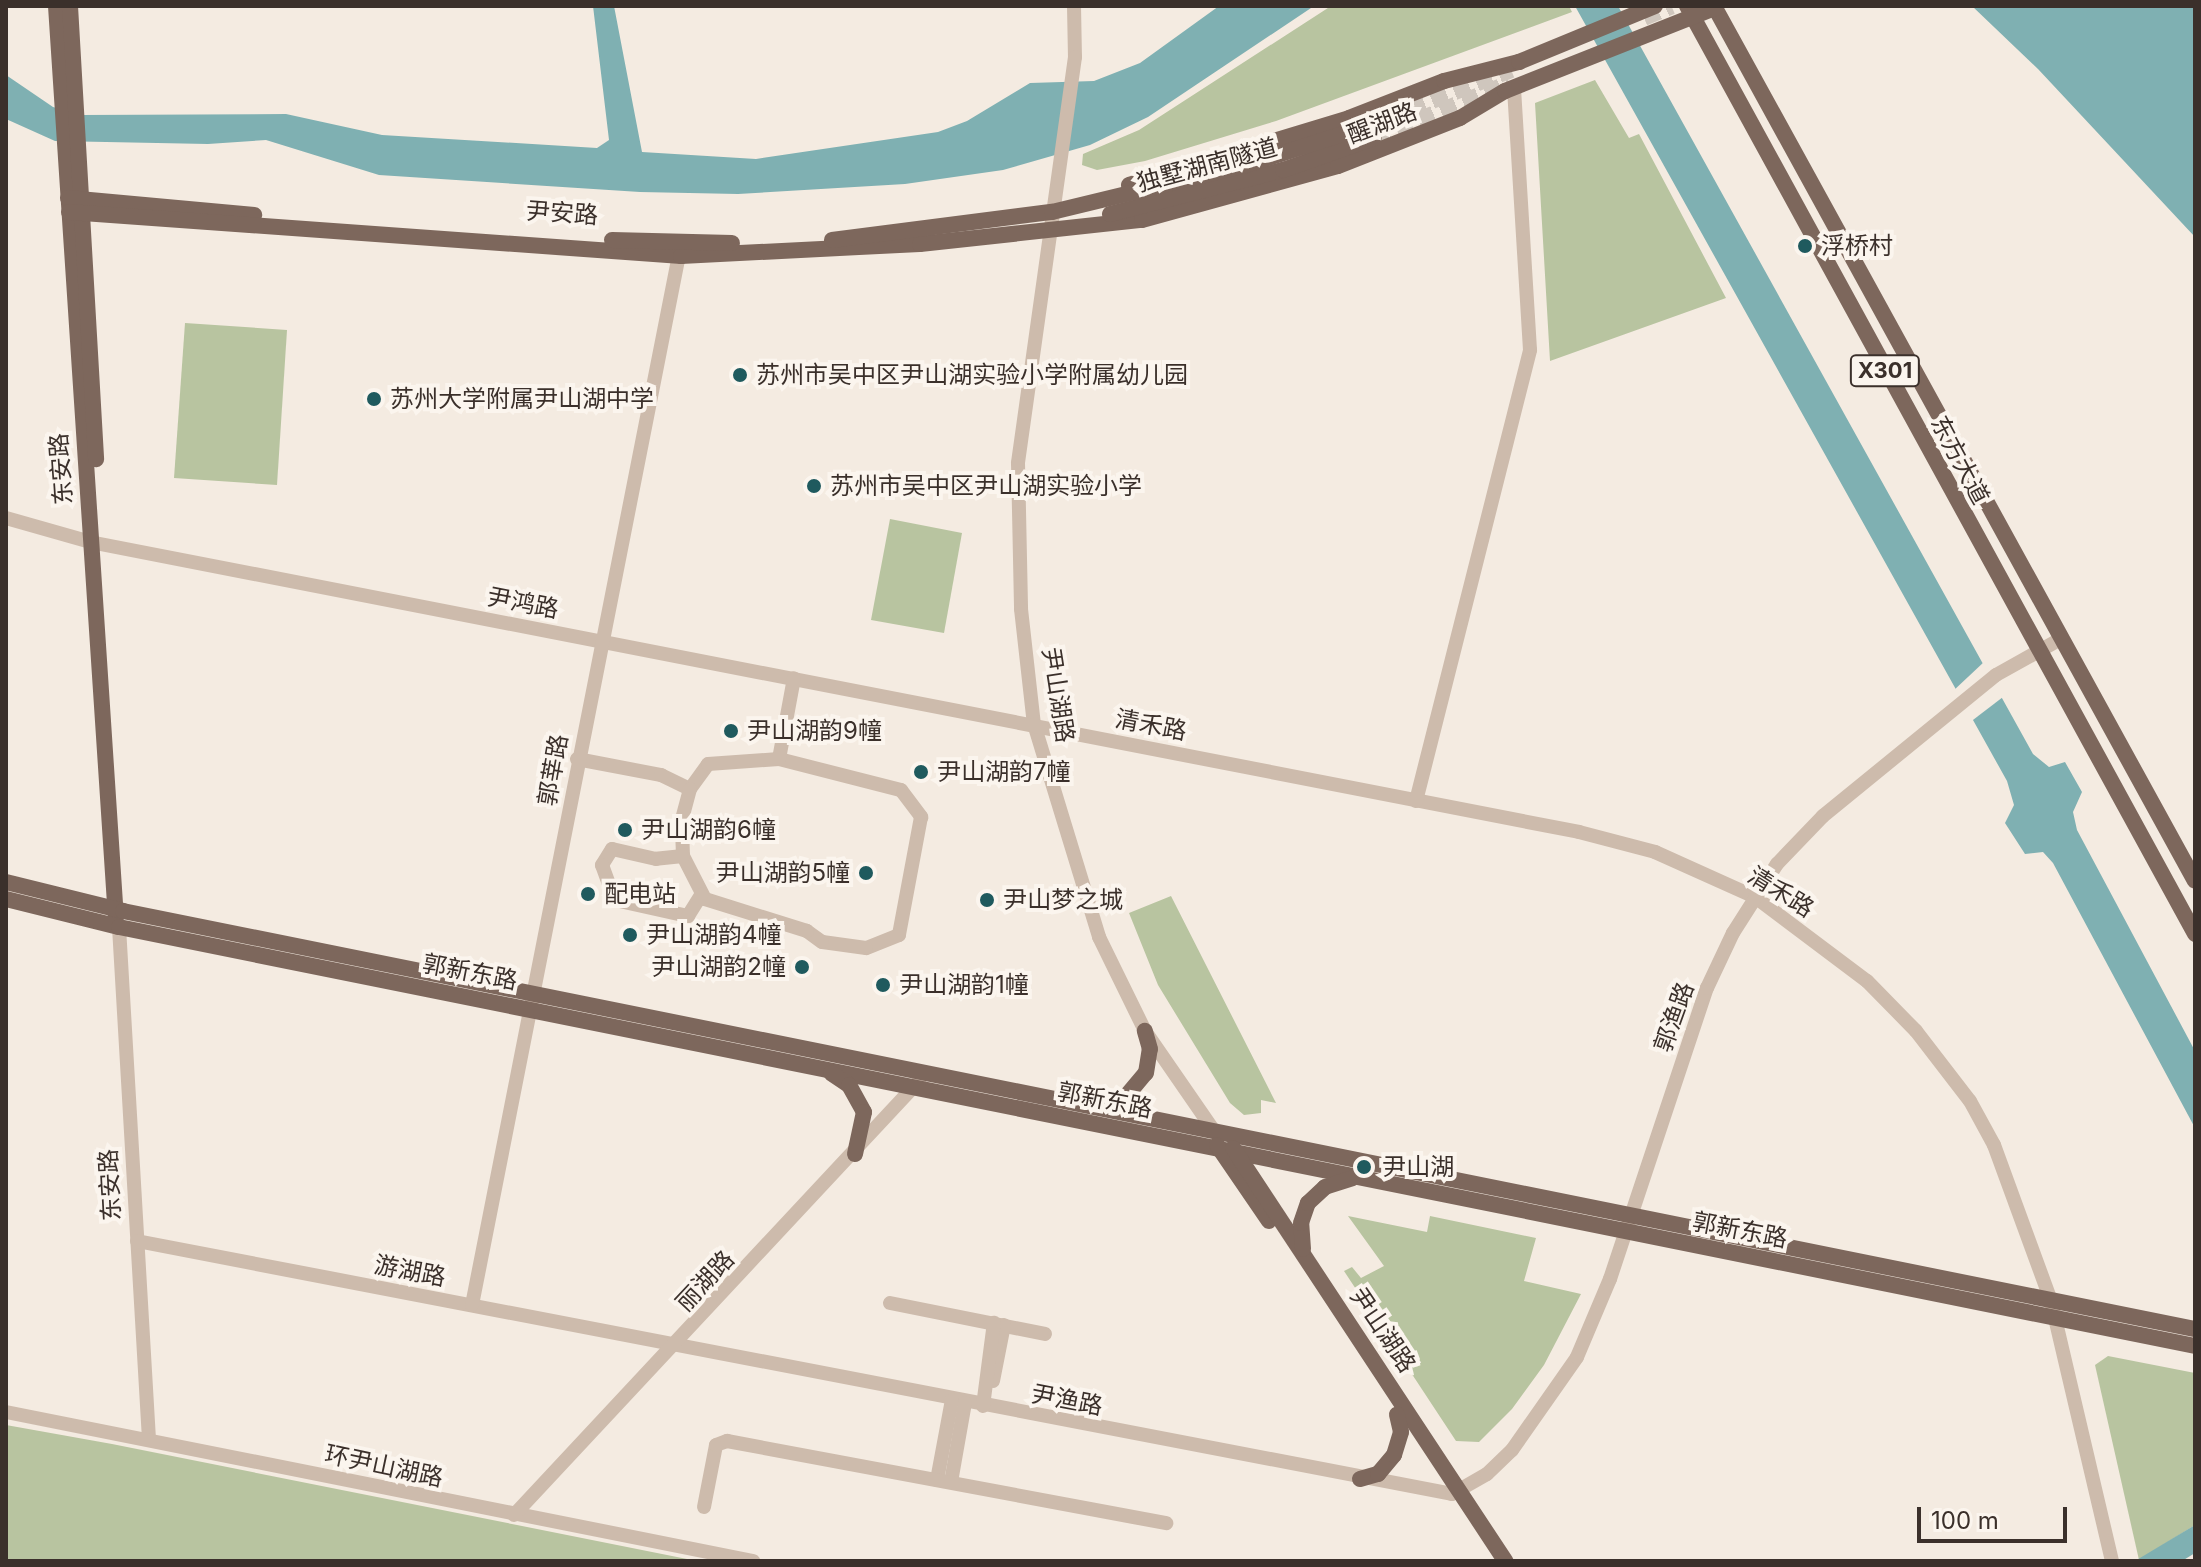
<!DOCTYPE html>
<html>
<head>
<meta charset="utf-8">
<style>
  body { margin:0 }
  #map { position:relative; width:2201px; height:1567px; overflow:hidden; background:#f4ebe1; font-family:Inter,"Noto Sans SC",sans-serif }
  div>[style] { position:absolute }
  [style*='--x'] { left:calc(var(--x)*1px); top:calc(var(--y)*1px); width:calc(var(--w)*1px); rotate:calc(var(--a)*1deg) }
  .green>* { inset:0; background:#b8c4a0 }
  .water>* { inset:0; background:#7fb0b2 }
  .pier>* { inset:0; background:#f4ebe1 }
  .major-tunnel>* { height:16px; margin-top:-8px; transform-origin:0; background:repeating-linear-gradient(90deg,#cfc6bd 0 16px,transparent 0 24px) }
  .minor>* { height:14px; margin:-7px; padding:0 7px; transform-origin:7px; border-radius:7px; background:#cdbbac }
  .major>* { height:16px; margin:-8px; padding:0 8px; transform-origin:8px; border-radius:8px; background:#7d675c }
  .dots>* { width:22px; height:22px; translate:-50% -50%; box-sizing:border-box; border:4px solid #fbf5ee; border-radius:50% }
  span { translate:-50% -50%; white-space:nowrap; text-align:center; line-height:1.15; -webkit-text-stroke:8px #fbf5ee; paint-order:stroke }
  .shield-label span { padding:2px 6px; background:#fbf5ee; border:2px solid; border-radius:6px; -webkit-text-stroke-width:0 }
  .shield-label { font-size:22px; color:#3b302b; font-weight:700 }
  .street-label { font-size:24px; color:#3b302b }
  .poi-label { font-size:24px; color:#3b302b }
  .left { translate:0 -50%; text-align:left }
  .right { translate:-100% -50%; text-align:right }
  .frame { position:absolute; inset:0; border:8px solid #3b302b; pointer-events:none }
  .scale { position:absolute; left:1917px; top:1507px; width:150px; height:36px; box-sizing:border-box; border:4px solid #3b302b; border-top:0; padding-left:10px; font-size:24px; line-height:28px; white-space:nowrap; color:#3b302b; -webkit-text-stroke:6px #fbf5ee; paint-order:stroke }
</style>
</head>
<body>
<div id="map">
  <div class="green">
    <div style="clip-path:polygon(1331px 6px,1569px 6px,1572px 12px,1276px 121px,1145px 161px,1097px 170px,1082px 165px,1083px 154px,1139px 130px)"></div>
    <div style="clip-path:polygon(1595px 80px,1629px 138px,1639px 134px,1726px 298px,1550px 361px,1535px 103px)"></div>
    <div style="clip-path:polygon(185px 323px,287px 330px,277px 485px,174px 478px)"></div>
    <div style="clip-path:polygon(890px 519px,962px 533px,944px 633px,871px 620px)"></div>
    <div style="clip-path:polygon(1171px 896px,1276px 1103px,1261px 1100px,1261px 1113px,1244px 1115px,1230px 1103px,1158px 985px,1129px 913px)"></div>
    <div style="clip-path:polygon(1348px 1216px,1427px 1232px,1430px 1216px,1536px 1238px,1524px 1281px,1581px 1294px,1544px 1365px,1512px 1409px,1479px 1442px,1456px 1441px,1344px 1271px,1352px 1267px,1361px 1278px,1384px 1266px)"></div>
    <div style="clip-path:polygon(2108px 1356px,2195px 1373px,2195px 1525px,2139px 1560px,2095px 1365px)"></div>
    <div style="clip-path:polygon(6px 1425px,112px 1444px,697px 1561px,6px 1561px)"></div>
  </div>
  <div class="water">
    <div style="clip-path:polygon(593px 6px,614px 6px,642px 152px,756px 159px,938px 132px,967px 121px,1030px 83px,1094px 81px,1140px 63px,1219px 6px,1314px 6px,1148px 117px,1090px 145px,1003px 170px,905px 184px,738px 194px,640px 192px,379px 175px,266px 140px,208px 144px,55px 141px,6px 119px,6px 75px,53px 107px,81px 115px,286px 114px,382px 135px,597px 148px,609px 140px)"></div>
    <div style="clip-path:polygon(1575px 6px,1618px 6px,2033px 754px,2049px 767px,2065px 762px,2082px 792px,2073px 812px,2077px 830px,2195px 1051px,2195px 1128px,2053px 863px,2043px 852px,2025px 854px,2005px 823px,2014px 805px,2007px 781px)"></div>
    <div style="clip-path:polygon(1972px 6px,2195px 6px,2195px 237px,2038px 69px)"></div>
    <div style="clip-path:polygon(2195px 1525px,2195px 1553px,2182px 1561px,2135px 1561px)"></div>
  </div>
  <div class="pier">
    <div style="clip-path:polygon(1985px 661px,2003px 697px,1969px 723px,1952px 692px)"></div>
  </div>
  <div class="major-tunnel">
    <div style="--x:1644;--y:18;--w:30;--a:-23"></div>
    <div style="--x:1365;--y:127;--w:157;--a:-21.3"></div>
    <div style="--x:1374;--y:138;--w:146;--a:-22.2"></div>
  </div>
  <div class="minor">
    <div style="--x:1074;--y:6;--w:51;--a:88.9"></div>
    <div style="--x:1075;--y:57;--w:410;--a:98"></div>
    <div style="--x:1018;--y:463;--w:146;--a:88.8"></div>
    <div style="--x:1021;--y:609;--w:116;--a:83.6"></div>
    <div style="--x:1034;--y:724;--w:223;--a:73"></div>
    <div style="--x:1099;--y:937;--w:105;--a:63.9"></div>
    <div style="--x:1145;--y:1031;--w:121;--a:55.4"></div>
    <div style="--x:6;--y:518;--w:87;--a:15.9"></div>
    <div style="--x:90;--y:542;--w:1517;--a:11.02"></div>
    <div style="--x:1579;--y:832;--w:79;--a:14.7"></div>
    <div style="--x:1655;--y:852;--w:110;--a:24.2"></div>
    <div style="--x:1755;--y:897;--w:140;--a:36.9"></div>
    <div style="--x:1867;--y:981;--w:70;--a:45.6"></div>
    <div style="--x:1916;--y:1031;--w:88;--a:52.4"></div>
    <div style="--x:1970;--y:1101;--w:50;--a:61.4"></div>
    <div style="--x:1994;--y:1145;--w:166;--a:69.9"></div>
    <div style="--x:2051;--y:1301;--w:267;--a:76.8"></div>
    <div style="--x:577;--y:759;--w:86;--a:10.8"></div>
    <div style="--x:661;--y:775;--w:32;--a:26"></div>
    <div style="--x:690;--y:789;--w:31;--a:-54"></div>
    <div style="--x:708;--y:764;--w:71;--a:-4"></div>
    <div style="--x:779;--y:759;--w:126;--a:14.3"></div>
    <div style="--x:901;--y:790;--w:34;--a:53"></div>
    <div style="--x:921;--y:817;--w:120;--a:100.6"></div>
    <div style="--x:899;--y:935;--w:35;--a:158"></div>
    <div style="--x:866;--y:948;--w:44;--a:-172.2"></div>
    <div style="--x:822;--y:942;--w:19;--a:-144"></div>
    <div style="--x:807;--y:931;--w:107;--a:-162.6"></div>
    <div style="--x:705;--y:899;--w:48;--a:-117.1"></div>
    <div style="--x:683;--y:856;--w:37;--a:-92"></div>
    <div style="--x:682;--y:819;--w:31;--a:-75"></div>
    <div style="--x:779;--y:759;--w:82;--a:-79.5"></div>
    <div style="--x:1416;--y:801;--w:465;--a:-75.8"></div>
    <div style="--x:1530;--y:350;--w:263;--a:-93.5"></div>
    <div style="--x:683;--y:856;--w:27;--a:174"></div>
    <div style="--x:656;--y:859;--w:45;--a:-167.2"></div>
    <div style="--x:612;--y:849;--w:19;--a:122"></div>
    <div style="--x:602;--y:865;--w:37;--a:70"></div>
    <div style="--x:615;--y:900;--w:75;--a:12.4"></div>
    <div style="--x:688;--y:916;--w:25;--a:-58"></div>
    <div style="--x:119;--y:927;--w:514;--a:86.65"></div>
    <div style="--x:137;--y:1241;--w:1339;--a:10.89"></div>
    <div style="--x:1452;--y:1494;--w:40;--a:-29.7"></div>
    <div style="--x:1487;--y:1474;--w:35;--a:-44"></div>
    <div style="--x:1512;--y:1450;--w:113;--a:-55"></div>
    <div style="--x:1577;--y:1357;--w:85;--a:-67.1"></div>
    <div style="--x:1610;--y:1279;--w:307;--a:-71.6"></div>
    <div style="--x:1707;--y:988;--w:61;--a:-64.7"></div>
    <div style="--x:1733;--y:933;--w:82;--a:-57.5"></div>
    <div style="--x:1777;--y:864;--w:66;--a:-46.2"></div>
    <div style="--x:1823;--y:816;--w:223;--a:-39.2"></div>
    <div style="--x:1996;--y:675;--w:72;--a:-29.1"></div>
    <div style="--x:890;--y:1303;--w:158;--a:11.3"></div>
    <div style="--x:472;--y:1305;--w:1080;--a:-78.85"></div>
    <div style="--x:993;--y:1381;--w:57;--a:-78.9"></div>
    <div style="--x:983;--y:1406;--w:84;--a:-82.5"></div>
    <div style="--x:6;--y:1412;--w:762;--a:11.28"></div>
    <div style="--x:937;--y:1480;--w:81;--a:-79.4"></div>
    <div style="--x:951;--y:1482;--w:80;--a:-80"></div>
    <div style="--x:704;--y:1507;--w:63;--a:-79"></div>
    <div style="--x:716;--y:1445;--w:12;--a:-20"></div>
    <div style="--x:727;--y:1441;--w:447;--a:10.6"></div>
    <div style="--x:514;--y:1515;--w:594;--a:-46.98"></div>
  </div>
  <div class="major">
    <div style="--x:56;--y:6;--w:914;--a:86.24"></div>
    <div style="--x:70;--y:6;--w:454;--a:86.7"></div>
    <div style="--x:1687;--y:6;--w:1058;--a:61.3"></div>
    <div style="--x:1714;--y:6;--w:998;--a:61.2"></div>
    <div style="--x:1129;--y:185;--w:230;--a:-16.9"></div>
    <div style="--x:1349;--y:118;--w:102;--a:-21.3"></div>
    <div style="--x:1444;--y:81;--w:77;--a:-14.2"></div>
    <div style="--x:1519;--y:62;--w:147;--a:-22.4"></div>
    <div style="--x:68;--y:198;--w:187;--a:5.2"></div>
    <div style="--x:69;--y:212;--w:614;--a:4.11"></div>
    <div style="--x:681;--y:256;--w:239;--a:-2.9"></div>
    <div style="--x:920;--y:244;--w:223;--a:-6.2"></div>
    <div style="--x:1142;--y:220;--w:203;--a:-15.4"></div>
    <div style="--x:1338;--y:166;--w:131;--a:-21.5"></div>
    <div style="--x:1460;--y:118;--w:52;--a:-31"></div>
    <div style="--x:1505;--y:91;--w:226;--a:-21.6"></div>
    <div style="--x:1110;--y:214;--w:179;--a:-14.3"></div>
    <div style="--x:1283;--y:170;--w:96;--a:-19.4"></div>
    <div style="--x:612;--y:240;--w:120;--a:1.4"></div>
    <div style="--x:832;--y:240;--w:222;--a:-7.3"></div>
    <div style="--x:1052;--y:212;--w:200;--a:-13.6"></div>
    <div style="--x:1246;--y:165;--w:125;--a:-17.7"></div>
    <div style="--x:6;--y:882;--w:121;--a:13.9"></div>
    <div style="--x:123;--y:911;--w:2114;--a:11.41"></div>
    <div style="--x:6;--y:899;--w:116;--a:13.9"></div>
    <div style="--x:119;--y:927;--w:2118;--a:11.41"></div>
    <div style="--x:831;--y:1073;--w:22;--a:34"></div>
    <div style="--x:849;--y:1085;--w:31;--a:61"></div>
    <div style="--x:864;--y:1112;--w:43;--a:102.1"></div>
    <div style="--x:1101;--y:1106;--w:23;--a:-15"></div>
    <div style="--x:1123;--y:1100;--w:35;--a:-50"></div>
    <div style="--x:1146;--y:1073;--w:24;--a:-81"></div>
    <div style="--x:1150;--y:1049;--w:19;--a:-106"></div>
    <div style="--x:1217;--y:1145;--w:92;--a:55.6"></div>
    <div style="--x:1233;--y:1148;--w:495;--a:56.6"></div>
    <div style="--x:1303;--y:1249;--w:26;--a:-94"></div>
    <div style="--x:1301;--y:1223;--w:21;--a:-71"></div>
    <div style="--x:1308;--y:1203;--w:23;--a:-43"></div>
    <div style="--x:1325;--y:1187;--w:29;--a:-18"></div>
    <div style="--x:1360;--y:1479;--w:19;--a:-16"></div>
    <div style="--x:1378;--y:1474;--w:25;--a:-50"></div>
    <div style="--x:1394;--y:1455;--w:24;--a:-73"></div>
    <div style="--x:1401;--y:1432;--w:18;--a:-103"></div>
  </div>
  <div class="dots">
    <div style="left:1805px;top:246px;background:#1f5a5e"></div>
    <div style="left:740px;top:375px;background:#1f5a5e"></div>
    <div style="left:374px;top:399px;background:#1f5a5e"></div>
    <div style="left:814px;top:486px;background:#1f5a5e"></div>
    <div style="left:731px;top:731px;background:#1f5a5e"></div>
    <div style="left:921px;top:772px;background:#1f5a5e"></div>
    <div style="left:625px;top:830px;background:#1f5a5e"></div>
    <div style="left:866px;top:873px;background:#1f5a5e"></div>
    <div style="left:588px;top:894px;background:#1f5a5e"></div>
    <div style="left:987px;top:900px;background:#1f5a5e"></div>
    <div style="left:630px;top:935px;background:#1f5a5e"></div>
    <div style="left:802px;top:967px;background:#1f5a5e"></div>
    <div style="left:883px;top:985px;background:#1f5a5e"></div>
    <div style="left:1364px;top:1167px;background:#1f5a5e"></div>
  </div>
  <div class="shield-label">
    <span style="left:1885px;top:371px">X301</span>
  </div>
  <div class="street-label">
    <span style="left:1382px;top:123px;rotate:-21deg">醒湖路</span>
    <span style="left:1207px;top:165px;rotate:-15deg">独墅湖南隧道</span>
    <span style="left:562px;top:213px;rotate:4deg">尹安路</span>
    <span style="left:1960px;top:460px;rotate:62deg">东方大道</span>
    <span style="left:61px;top:469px;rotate:-94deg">东安路</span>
    <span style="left:523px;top:603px;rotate:11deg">尹鸿路</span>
    <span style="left:1058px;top:695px;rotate:81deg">尹山湖路</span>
    <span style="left:1151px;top:725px;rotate:11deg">清禾路</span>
    <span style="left:553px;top:770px;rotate:-80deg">郭莘路</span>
    <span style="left:1781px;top:892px;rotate:32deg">清禾路</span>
    <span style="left:470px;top:972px;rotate:11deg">郭新东路</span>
    <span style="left:1674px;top:1017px;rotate:-70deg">郭渔路</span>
    <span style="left:1105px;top:1100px;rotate:11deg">郭新东路</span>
    <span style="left:110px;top:1185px;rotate:-93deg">东安路</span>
    <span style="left:1740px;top:1230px;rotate:11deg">郭新东路</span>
    <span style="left:410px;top:1271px;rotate:11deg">游湖路</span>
    <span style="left:705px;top:1281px;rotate:-47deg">丽湖路</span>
    <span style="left:1383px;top:1330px;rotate:56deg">尹山湖路</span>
    <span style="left:1067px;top:1400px;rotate:11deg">尹渔路</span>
    <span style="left:384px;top:1466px;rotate:12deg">环尹山湖路</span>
  </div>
  <div class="poi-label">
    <span class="left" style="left:1821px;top:246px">浮桥村</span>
    <span class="left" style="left:756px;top:375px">苏州市吴中区尹山湖实验小学附属幼儿园</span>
    <span class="left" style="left:390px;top:399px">苏州大学附属尹山湖中学</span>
    <span class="left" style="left:830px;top:486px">苏州市吴中区尹山湖实验小学</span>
    <span class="left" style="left:747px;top:731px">尹山湖韵9幢</span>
    <span class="left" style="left:937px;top:772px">尹山湖韵7幢</span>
    <span class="left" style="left:641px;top:830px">尹山湖韵6幢</span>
    <span class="right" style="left:850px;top:873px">尹山湖韵5幢</span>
    <span class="left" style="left:604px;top:894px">配电站</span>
    <span class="left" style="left:1003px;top:900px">尹山梦之城</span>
    <span class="left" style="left:646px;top:935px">尹山湖韵4幢</span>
    <span class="right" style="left:786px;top:967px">尹山湖韵2幢</span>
    <span class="left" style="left:899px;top:985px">尹山湖韵1幢</span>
    <span class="left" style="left:1382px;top:1167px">尹山湖</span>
  </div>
  <div class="frame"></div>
  <div class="scale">100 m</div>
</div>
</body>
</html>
